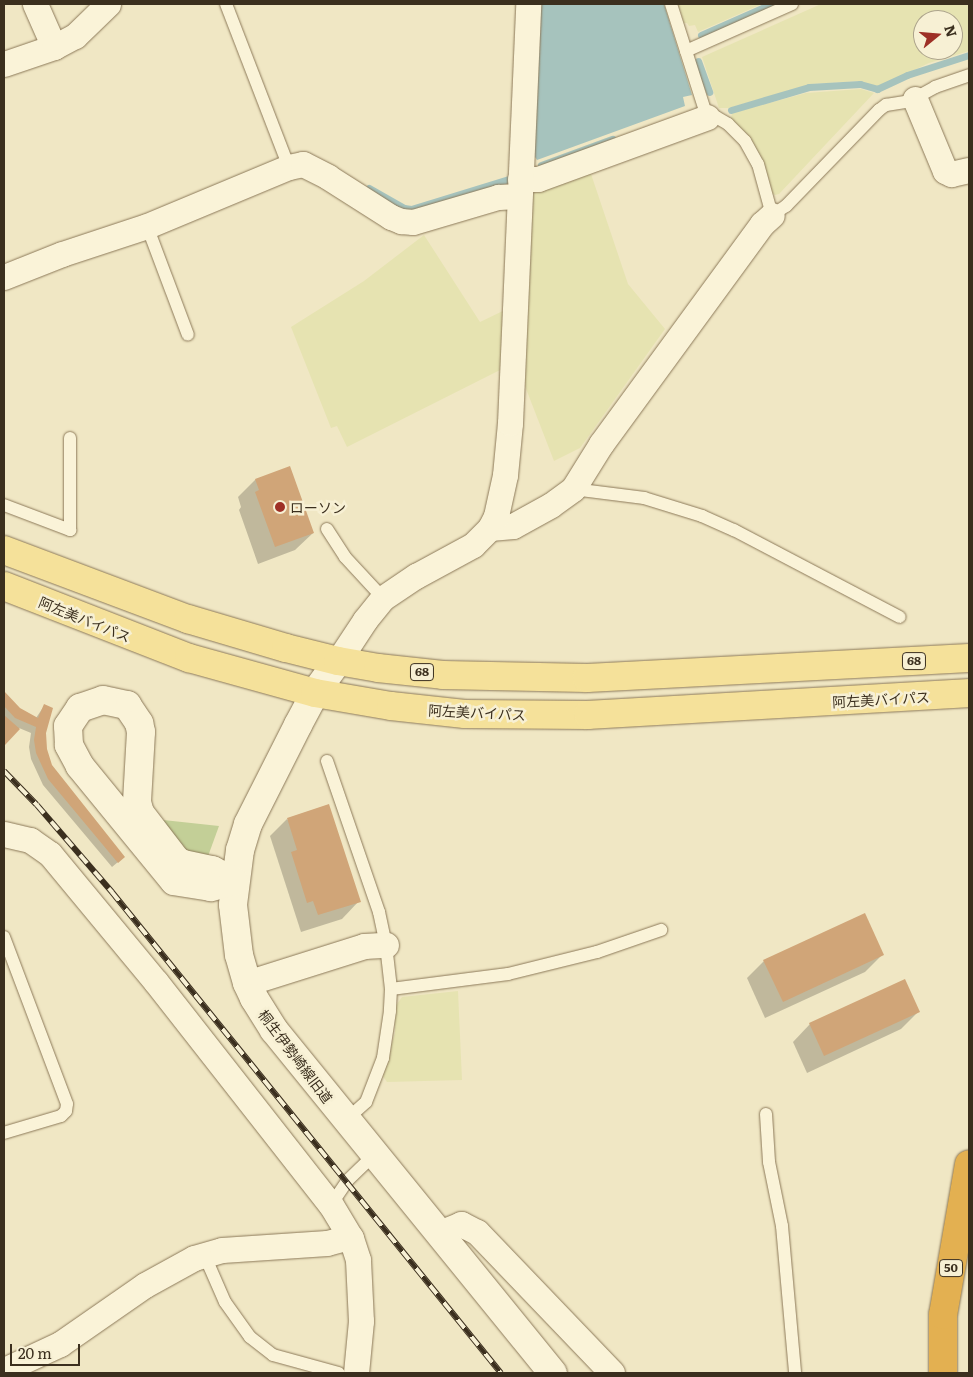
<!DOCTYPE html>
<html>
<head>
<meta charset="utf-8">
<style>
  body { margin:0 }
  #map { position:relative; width:973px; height:1377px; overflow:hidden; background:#f0e7c4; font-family:Literata,"Noto Sans JP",serif }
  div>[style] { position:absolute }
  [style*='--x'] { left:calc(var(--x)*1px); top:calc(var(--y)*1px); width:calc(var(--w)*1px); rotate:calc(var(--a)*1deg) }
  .farmland>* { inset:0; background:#e6e3b1 }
  .green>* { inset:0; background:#c3cf97 }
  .water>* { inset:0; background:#a6c3bd }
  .shadow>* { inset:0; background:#0003 }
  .stream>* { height:7px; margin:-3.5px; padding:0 3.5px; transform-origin:3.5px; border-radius:3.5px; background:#a6c3bd }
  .building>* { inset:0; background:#d0a578 }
  .roads { filter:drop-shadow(0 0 1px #8c7959) drop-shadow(0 0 1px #8c7959) }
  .lane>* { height:12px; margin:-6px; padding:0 6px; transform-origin:6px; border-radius:6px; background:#faf3d8 }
  .street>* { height:25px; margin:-12.5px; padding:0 12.5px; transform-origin:12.5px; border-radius:12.5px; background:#faf3d8 }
  .secondary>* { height:28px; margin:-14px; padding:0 14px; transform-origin:14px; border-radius:14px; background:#faf3d8 }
  .primary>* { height:28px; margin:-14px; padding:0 14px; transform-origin:14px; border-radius:14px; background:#f5e19a }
  .highway>* { height:28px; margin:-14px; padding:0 14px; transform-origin:14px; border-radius:14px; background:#e3b051 }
  .rail>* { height:5.5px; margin-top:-2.75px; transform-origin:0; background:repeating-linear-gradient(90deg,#f7f0d4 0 11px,#3b2f1e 0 22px); box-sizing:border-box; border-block:1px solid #3b2f1e }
  .dots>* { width:14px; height:14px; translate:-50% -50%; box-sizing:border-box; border:2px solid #f7f0d4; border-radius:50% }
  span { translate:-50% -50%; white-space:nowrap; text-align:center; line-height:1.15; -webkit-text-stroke:5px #f7f0d4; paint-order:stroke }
  .shield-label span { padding:1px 4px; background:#f7f0d4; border:1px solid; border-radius:4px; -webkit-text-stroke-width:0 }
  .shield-label { font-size:12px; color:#3b2f1e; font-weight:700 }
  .poi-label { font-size:14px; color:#3b2f1e }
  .left { translate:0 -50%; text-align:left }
  .street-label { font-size:14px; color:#3b2f1e }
  .frame { position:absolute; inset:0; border:5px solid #3b2f1e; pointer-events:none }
  .north { position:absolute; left:913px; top:10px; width:50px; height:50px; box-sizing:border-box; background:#f7f0d4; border:1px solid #aca38b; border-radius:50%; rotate:73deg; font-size:14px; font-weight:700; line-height:20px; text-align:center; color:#3b2f1e }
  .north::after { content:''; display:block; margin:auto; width:18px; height:22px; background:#9e3026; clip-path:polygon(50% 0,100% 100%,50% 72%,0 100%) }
  .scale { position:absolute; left:10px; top:1344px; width:70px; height:22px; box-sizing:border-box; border:2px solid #3b2f1e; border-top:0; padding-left:6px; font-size:15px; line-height:18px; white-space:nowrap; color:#3b2f1e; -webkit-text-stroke:4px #f7f0d4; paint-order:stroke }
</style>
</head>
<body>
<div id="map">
  <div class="farmland">
    <div style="clip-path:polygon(678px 4px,762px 4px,698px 32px,695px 25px,689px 26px,687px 23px,684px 23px)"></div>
    <div style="clip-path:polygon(evenodd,821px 4px,969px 4px,969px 51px,929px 63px,878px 87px,860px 81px,811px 84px,729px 108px,719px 108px,702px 57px,821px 4px,923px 20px,953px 20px,953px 50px,923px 50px,923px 20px)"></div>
    <div style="clip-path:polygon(861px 89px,874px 93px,779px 194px,775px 195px,770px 192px,749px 137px,731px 119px,732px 113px,806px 93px)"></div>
    <div style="clip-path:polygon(589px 168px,628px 284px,665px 329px,580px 448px,554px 461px,523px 381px,529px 190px)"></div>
    <div style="clip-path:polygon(424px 235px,480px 322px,507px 309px,504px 368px,347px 447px,337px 426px,331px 428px,291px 327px,364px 281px)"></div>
    <div style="clip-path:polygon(458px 991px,462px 1080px,387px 1082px,382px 1075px,395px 1033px,395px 1007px,402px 997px)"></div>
  </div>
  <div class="green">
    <div style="clip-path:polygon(154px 819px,219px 826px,207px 859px,189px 857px)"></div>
  </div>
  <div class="water">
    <div style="clip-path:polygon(539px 4px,664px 4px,692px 95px,683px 97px,685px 106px,537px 160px,533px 154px)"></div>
  </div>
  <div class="shadow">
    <div style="clip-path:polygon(289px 468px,313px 533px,295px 550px,258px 564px,239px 510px,241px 507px,238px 497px,255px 480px)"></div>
    <div style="clip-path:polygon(4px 693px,19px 709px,36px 718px,44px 706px,46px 749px,51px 766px,118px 862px,112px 867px,43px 785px,31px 759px,29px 747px,31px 733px,19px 728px,4px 744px)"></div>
    <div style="clip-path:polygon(287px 819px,359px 901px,342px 919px,301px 932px,270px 836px)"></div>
    <div style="clip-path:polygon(882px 955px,865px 972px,765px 1018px,747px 978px,764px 961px)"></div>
    <div style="clip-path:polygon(918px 1012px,901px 1029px,807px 1073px,793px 1042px,810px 1024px)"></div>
  </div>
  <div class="stream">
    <div style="--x:701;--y:35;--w:77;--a:-23.9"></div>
    <div style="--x:698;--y:61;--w:33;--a:70"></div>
    <div style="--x:731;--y:110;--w:81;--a:-16.4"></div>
    <div style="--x:809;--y:87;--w:51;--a:-3.4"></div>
    <div style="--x:860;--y:84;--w:18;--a:16"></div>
    <div style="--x:877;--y:89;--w:33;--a:-25"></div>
    <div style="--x:907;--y:75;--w:65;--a:-17.9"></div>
    <div style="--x:541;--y:165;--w:76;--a:-20.1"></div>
    <div style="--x:369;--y:188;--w:40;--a:29.7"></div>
    <div style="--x:404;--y:208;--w:7;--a:8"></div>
    <div style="--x:411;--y:209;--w:102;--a:-17"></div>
  </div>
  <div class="building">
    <div style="clip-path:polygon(290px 466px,314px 533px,275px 547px,255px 492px,259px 490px,255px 479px)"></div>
    <div style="clip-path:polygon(4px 691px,20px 708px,38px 718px,44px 704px,53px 708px,46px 733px,47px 749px,52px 765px,125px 857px,118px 863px,48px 779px,36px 753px,34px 740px,36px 727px,15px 718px,4px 706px)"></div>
    <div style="clip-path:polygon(4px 715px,20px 729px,5px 745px,4px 743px)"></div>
    <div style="clip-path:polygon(329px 804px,361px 902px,318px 915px,313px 901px,307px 903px,291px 852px,297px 850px,287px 818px)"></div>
    <div style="clip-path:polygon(865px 913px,884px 955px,783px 1002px,763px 960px)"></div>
    <div style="clip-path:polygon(905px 979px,920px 1012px,824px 1056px,809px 1023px)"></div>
  </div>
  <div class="roads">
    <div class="lane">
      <div style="--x:226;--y:4;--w:175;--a:68.9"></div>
      <div style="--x:671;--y:4;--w:119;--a:72.3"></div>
      <div style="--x:707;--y:117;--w:9;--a:0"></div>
      <div style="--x:716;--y:117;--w:14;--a:30"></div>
      <div style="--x:728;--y:124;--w:24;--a:45"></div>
      <div style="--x:745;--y:141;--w:26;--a:61"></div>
      <div style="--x:758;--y:164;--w:53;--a:74.6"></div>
      <div style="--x:772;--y:215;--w:17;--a:-33"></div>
      <div style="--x:786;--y:206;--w:134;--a:-45.9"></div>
      <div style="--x:879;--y:110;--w:9;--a:-36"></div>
      <div style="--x:886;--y:105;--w:24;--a:-9"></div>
      <div style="--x:910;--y:101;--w:29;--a:-29"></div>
      <div style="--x:935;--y:87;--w:36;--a:-19"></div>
      <div style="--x:686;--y:51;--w:116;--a:-23.9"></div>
      <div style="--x:147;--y:226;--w:116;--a:69.4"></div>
      <div style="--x:573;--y:489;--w:72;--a:7.2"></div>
      <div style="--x:644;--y:498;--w:61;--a:17.2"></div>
      <div style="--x:702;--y:516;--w:35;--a:24"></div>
      <div style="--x:734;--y:530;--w:187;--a:27.7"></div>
      <div style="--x:4;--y:505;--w:71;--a:20.7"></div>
      <div style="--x:70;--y:530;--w:92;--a:-90"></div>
      <div style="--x:327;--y:529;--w:33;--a:57"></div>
      <div style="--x:345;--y:557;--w:56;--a:47.2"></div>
      <div style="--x:327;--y:761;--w:160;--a:71"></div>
      <div style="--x:379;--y:912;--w:34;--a:78"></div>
      <div style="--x:386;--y:945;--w:44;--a:83.5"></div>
      <div style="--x:391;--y:989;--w:22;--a:93"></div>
      <div style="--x:390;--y:1011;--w:48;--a:98.5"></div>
      <div style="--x:383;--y:1058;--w:47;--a:111.1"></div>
      <div style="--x:366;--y:1102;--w:27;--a:138"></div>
      <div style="--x:4;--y:937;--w:178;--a:69.3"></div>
      <div style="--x:67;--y:1104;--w:7;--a:98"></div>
      <div style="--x:66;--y:1111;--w:7;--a:135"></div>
      <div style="--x:61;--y:1116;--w:59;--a:163.4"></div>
      <div style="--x:391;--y:989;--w:118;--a:-7.3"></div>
      <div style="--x:508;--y:974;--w:92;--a:-13.9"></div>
      <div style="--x:597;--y:952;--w:68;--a:-19"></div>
      <div style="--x:766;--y:1114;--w:48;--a:86.4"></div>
      <div style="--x:769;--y:1162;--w:65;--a:78.5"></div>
      <div style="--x:782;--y:1226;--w:148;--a:84.9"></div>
      <div style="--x:331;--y:1205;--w:30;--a:-56"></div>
      <div style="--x:348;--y:1180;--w:36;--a:-44"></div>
      <div style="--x:204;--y:1254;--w:52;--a:66.4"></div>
      <div style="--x:225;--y:1302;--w:43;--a:54.5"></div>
      <div style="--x:250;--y:1337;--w:29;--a:38"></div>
      <div style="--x:273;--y:1355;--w:68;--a:15.3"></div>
    </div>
    <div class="street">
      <div style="--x:35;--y:4;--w:47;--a:66.2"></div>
      <div style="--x:4;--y:64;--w:53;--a:-18.8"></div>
      <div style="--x:54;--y:47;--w:24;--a:-28"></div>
      <div style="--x:75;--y:36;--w:46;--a:-44.1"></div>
      <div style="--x:915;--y:99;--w:78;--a:67.4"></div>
      <div style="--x:945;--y:171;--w:7;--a:27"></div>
      <div style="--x:951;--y:174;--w:18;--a:-13"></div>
      <div style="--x:520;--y:179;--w:18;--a:0"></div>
      <div style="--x:538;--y:179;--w:180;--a:-20.1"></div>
      <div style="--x:4;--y:277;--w:62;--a:-21.6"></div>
      <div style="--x:62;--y:254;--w:89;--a:-18.2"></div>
      <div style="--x:147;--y:226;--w:154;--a:-22.6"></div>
      <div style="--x:289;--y:167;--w:14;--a:-12"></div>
      <div style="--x:303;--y:164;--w:28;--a:27"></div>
      <div style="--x:328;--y:177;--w:75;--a:32.4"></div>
      <div style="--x:391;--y:217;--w:11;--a:22"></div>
      <div style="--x:401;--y:221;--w:12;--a:5"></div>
      <div style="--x:413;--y:222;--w:89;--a:-16.4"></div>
      <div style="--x:498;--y:197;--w:21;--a:-3"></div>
      <div style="--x:490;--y:528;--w:23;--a:-5"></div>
      <div style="--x:513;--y:526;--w:43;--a:-28.9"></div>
      <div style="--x:551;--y:505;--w:27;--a:-36"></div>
      <div style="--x:573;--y:489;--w:53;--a:-58.1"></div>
      <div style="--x:601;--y:444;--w:273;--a:-53.8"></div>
      <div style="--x:762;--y:224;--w:13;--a:-42"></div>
      <div style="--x:338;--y:661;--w:49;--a:-56.6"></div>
      <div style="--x:365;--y:620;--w:28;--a:-51"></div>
      <div style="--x:383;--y:598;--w:40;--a:-34"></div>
      <div style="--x:416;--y:576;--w:65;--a:-28.5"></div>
      <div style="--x:473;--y:545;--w:24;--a:-45"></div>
      <div style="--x:490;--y:528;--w:13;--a:-63"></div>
      <div style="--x:496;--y:516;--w:42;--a:-77.6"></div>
      <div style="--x:505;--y:475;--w:52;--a:-84.5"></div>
      <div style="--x:510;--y:423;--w:419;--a:-87.5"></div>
      <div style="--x:4;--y:834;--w:27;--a:13"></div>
      <div style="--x:30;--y:840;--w:24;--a:35"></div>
      <div style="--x:50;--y:854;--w:166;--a:50.4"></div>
      <div style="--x:156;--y:982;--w:283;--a:51.9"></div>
      <div style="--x:331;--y:1205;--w:39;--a:59"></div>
      <div style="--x:351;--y:1238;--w:23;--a:72"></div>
      <div style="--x:358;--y:1260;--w:61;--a:87.2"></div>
      <div style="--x:361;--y:1321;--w:52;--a:95.5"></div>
      <div style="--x:247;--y:983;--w:123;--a:-17.5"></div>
      <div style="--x:364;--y:946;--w:22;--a:-3"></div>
      <div style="--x:439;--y:1233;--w:24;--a:-22"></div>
      <div style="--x:461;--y:1224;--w:18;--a:27"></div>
      <div style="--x:477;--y:1232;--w:195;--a:46.2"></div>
      <div style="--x:4;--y:1370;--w:62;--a:-24.9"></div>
      <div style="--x:60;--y:1344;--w:103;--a:-34.8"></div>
      <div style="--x:145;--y:1285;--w:56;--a:-28.9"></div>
      <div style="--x:194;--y:1258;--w:29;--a:-16"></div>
      <div style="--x:222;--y:1250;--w:105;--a:-3.8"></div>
      <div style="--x:327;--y:1243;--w:24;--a:-15"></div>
    </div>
    <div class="secondary">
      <div style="--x:338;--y:661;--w:39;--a:126"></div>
      <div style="--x:315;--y:693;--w:36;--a:118"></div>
      <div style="--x:298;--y:725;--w:111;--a:116.8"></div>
      <div style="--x:248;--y:824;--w:27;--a:107"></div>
      <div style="--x:240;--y:850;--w:55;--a:97.3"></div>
      <div style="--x:233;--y:905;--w:50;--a:83.2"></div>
      <div style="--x:239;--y:955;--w:29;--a:74"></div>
      <div style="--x:247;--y:983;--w:17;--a:65"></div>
      <div style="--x:254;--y:998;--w:38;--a:58"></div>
      <div style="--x:274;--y:1030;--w:442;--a:50.9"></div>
      <div style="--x:103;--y:700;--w:25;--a:12"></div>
      <div style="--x:127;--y:705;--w:22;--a:56"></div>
      <div style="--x:139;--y:723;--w:9;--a:77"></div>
      <div style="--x:141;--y:732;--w:70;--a:93.3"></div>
      <div style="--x:137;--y:802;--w:11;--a:75"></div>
      <div style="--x:140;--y:813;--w:59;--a:52.5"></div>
      <div style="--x:176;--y:860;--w:8;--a:30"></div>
      <div style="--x:183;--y:864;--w:30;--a:12"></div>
      <div style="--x:212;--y:870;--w:25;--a:27"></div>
      <div style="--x:234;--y:881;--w:24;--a:165"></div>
      <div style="--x:211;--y:887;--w:37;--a:-171"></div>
      <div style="--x:174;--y:881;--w:149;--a:-129.3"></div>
      <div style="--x:80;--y:766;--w:24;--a:-118"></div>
      <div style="--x:69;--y:745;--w:19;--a:-93"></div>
      <div style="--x:68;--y:726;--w:22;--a:-56"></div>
      <div style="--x:80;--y:708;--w:24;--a:-19"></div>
    </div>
    <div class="primary">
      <div style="--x:4;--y:550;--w:197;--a:20.6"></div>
      <div style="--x:188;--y:619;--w:102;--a:16.5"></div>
      <div style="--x:286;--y:648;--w:54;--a:14"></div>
      <div style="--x:338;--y:661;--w:41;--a:9.9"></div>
      <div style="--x:378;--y:668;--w:65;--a:6.1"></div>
      <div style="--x:443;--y:675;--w:144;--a:1.2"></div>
      <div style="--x:587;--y:678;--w:383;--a:-3"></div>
      <div style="--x:4;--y:586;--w:199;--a:21.3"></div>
      <div style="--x:189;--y:658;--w:131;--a:15.5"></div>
      <div style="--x:315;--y:693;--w:77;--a:9.7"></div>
      <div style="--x:391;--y:706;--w:74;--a:6.2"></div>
      <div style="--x:465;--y:714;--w:123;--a:0.5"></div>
      <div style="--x:588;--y:715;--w:382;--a:-3.3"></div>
    </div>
    <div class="highway">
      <div style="--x:943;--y:1373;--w:58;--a:-90"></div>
      <div style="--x:943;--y:1315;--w:153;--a:-80.2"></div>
    </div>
  </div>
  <div class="rail">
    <div style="--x:4;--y:771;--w:47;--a:45.9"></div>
    <div style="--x:37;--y:805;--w:115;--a:49.2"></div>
    <div style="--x:112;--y:892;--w:619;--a:51.04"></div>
  </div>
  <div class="dots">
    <div style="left:280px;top:507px;background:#9e3026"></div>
  </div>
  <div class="shield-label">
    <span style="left:914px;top:661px">68</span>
    <span style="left:422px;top:672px">68</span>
    <span style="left:951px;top:1268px">50</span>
  </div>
  <div class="poi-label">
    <span class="left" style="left:290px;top:507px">ローソン</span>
  </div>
  <div class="street-label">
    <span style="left:85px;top:619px;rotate:22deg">阿左美バイパス</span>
    <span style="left:881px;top:699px;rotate:-3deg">阿左美バイパス</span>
    <span style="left:477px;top:712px;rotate:3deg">阿左美バイパス</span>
    <span style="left:296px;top:1056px;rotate:53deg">桐生伊勢崎線旧道</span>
  </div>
  <div class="frame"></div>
  <div class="north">N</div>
  <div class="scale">20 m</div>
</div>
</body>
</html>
